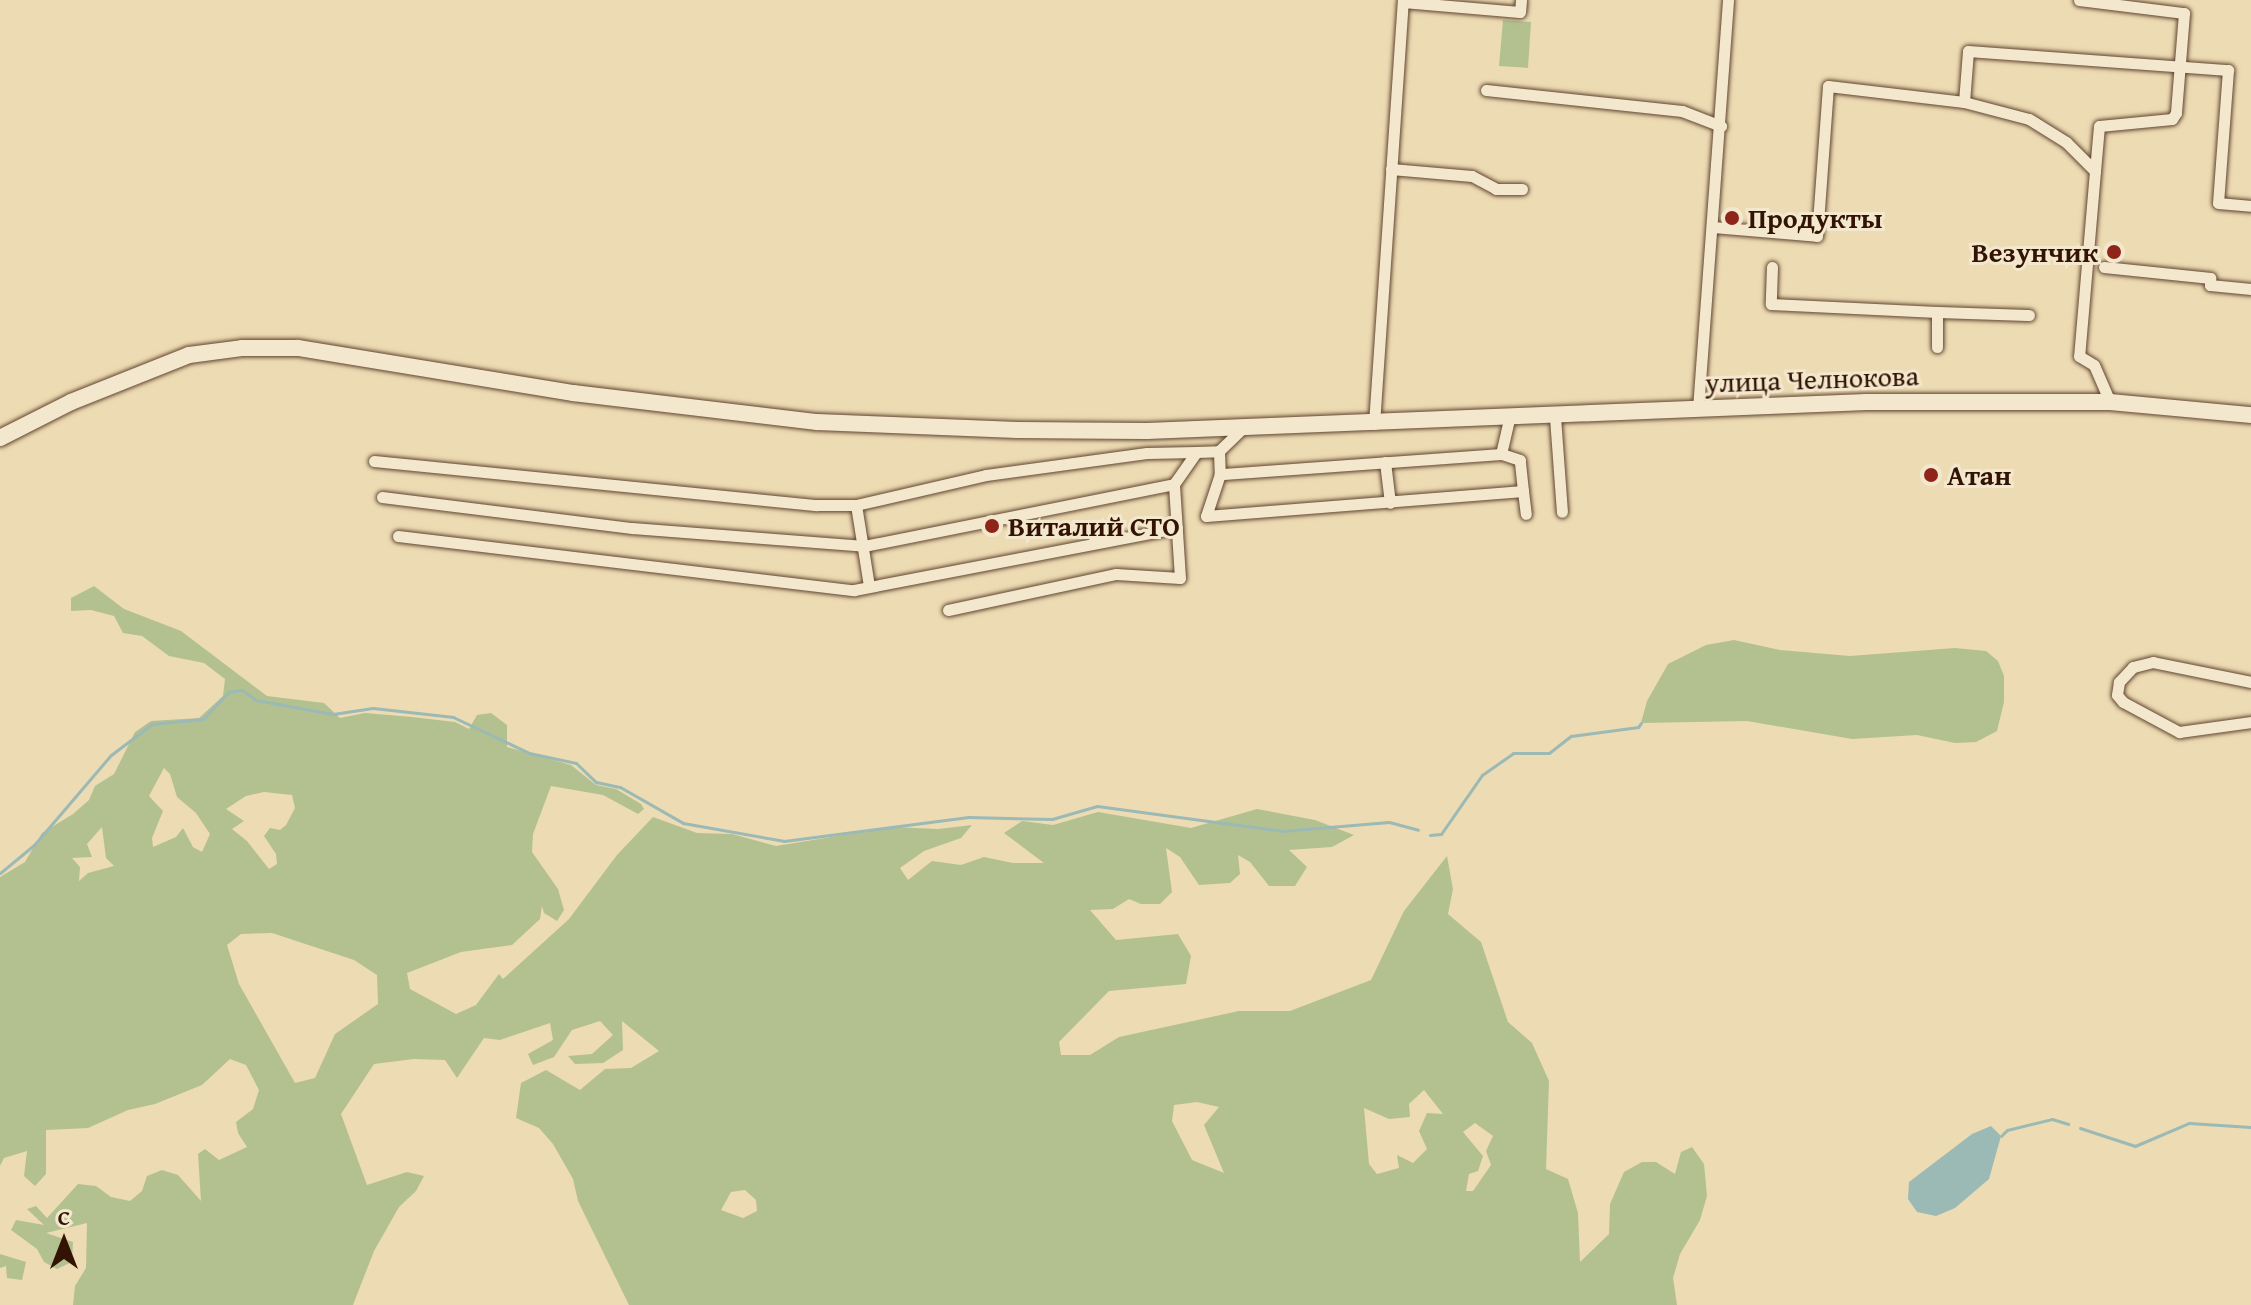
<!DOCTYPE html>
<html>
<head>
<meta charset="utf-8">
<style>
  body { margin:0 }
  #map { position:relative; width:2251px; height:1305px; overflow:hidden; background:#eddbb3; font-family:"Gentium Book Plus",serif }
  div>[style] { position:absolute }
  [style*='--x'] { left:calc(var(--x)*1px); top:calc(var(--y)*1px); width:calc(var(--w)*1px); rotate:calc(var(--a)*1deg) }
  .green>* { inset:0; background:#b3c190 }
  .water>* { inset:0; background:#9bb9b5 }
  .stream>* { height:3px; margin:-1.5px; padding:0 1.5px; transform-origin:1.5px; border-radius:1.5px; background:#9bb9b5 }
  .roads { filter:drop-shadow(0 0 2px #614530) drop-shadow(0 0 2px #614530) }
  .minor>* { height:11px; margin:-5.5px; padding:0 5.5px; transform-origin:5.5px; border-radius:5.5px; background:#f3e8ce }
  .secondary>* { height:16px; margin:-8px; padding:0 8px; transform-origin:8px; border-radius:8px; background:#f3e8ce }
  .dots>* { width:22px; height:22px; translate:-50% -50%; box-sizing:border-box; border:4px solid #f3e8ce; border-radius:50% }
  span { translate:-50% -50%; white-space:nowrap; text-align:center; line-height:1.15; -webkit-text-stroke:6px #f3e8ce; paint-order:stroke }
  .poi-label { font-size:28px; color:#321304; font-weight:700 }
  .left { translate:0 -50%; text-align:left }
  .right { translate:-100% -50%; text-align:right }
  .street-label { font-size:28px; color:#321304 }
  .north { position:absolute; left:24px; top:1201px; width:80px; height:80px; -webkit-text-stroke:6px #f3e8ce; paint-order:stroke; rotate:0deg; font-size:22px; font-weight:700; line-height:32px; text-align:center; color:#321304 }
  .north::after { content:''; display:block; margin:auto; width:28px; height:36px; background:#321304; clip-path:polygon(50% 0,100% 100%,50% 72%,0 100%) }
</style>
</head>
<body>
<div id="map">
  <div class="green">
    <div style="clip-path:polygon(1503px 20px,1531px 22px,1528px 68px,1499px 66px)"></div>
    <div style="clip-path:polygon(evenodd,94px 586px,124px 609px,181px 631px,267px 696px,324px 703px,340px 718px,365px 713px,412px 717px,455px 722px,469px 729px,477px 715px,491px 713px,507px 725px,507px 747px,571px 765px,596px 785px,616px 789px,641px 804px,644px 809px,638px 814px,603px 795px,551px 786px,533px 834px,532px 852px,558px 889px,564px 910px,557px 921px,544px 913px,542px 906px,540px 919px,512px 945px,461px 952px,407px 973px,410px 989px,456px 1014px,476px 1005px,499px 974px,503px 979px,569px 919px,617px 855px,653px 817px,697px 833px,732px 834px,776px 846px,893px 827px,938px 829px,972px 825px,961px 838px,924px 851px,900px 868px,908px 880px,932px 861px,961px 865px,984px 857px,1013px 863px,1044px 863px,1004px 833px,1022px 821px,1053px 825px,1098px 812px,1191px 828px,1257px 809px,1315px 820px,1354px 835px,1332px 847px,1289px 850px,1307px 867px,1295px 886px,1269px 886px,1250px 862px,1238px 855px,1240px 874px,1230px 883px,1199px 885px,1180px 857px,1166px 848px,1172px 892px,1160px 904px,1141px 904px,1129px 899px,1113px 909px,1090px 910px,1116px 940px,1178px 934px,1191px 956px,1186px 984px,1109px 991px,1059px 1042px,1061px 1055px,1090px 1055px,1119px 1037px,1239px 1011px,1290px 1011px,1371px 980px,1404px 911px,1447px 856px,1453px 889px,1448px 914px,1481px 942px,1508px 1022px,1532px 1043px,1549px 1081px,1546px 1169px,1568px 1179px,1578px 1213px,1580px 1262px,1609px 1234px,1610px 1204px,1624px 1172px,1642px 1162px,1656px 1162px,1675px 1174px,1681px 1152px,1692px 1147px,1704px 1164px,1707px 1196px,1700px 1220px,1680px 1254px,1673px 1278px,1677px 1305px,629px 1305px,578px 1201px,573px 1179px,553px 1144px,539px 1128px,516px 1118px,521px 1083px,546px 1070px,580px 1090px,605px 1069px,631px 1068px,659px 1051px,622px 1021px,623px 1050px,603px 1063px,575px 1064px,568px 1056px,592px 1054px,613px 1035px,600px 1021px,572px 1030px,554px 1057px,533px 1065px,528px 1054px,553px 1040px,550px 1023px,500px 1040px,484px 1038px,457px 1078px,445px 1060px,414px 1059px,374px 1064px,341px 1114px,367px 1185px,407px 1172px,424px 1176px,416px 1191px,399px 1207px,374px 1251px,353px 1305px,73px 1305px,75px 1286px,86px 1268px,87px 1223px,46px 1233px,73px 1242px,72px 1262px,57px 1269px,44px 1262px,37px 1249px,11px 1230px,16px 1220px,44px 1225px,27px 1209px,36px 1206px,47px 1218px,78px 1184px,96px 1186px,111px 1197px,130px 1201px,142px 1191px,147px 1176px,162px 1170px,178px 1175px,201px 1201px,198px 1154px,205px 1149px,219px 1160px,247px 1147px,238px 1133px,236px 1122px,253px 1109px,259px 1090px,246px 1065px,230px 1059px,202px 1085px,155px 1104px,128px 1110px,88px 1128px,46px 1130px,46px 1174px,35px 1186px,24px 1176px,27px 1151px,4px 1158px,0 1166px,0 877px,25px 862px,42px 833px,73px 814px,89px 800px,95px 786px,114px 774px,135px 732px,151px 721px,199px 718px,223px 696px,225px 679px,204px 663px,169px 656px,142px 636px,123px 633px,114px 616px,91px 610px,71px 611px,71px 598px,94px 586px,164px 768px,170px 774px,177px 797px,196px 813px,210px 834px,202px 852px,193px 847px,183px 828px,176px 837px,153px 847px,152px 838px,163px 811px,149px 796px,164px 768px,94px 586px,264px 792px,292px 795px,295px 808px,286px 825px,280px 830px,270px 828px,264px 836px,276px 854px,277px 864px,269px 869px,247px 841px,232px 829px,244px 821px,226px 809px,246px 796px,264px 792px,94px 586px,102px 827px,106px 858px,114px 866px,88px 873px,79px 881px,80px 867px,72px 858px,92px 857px,87px 844px,102px 827px,94px 586px,272px 933px,354px 960px,377px 975px,378px 1004px,335px 1034px,315px 1078px,295px 1083px,239px 984px,227px 945px,241px 934px,272px 933px,94px 586px,1424px 1090px,1443px 1114px,1427px 1113px,1419px 1131px,1427px 1149px,1413px 1163px,1397px 1155px,1399px 1168px,1377px 1174px,1369px 1164px,1364px 1108px,1389px 1119px,1410px 1117px,1409px 1104px,1424px 1090px,94px 586px,1197px 1102px,1219px 1107px,1204px 1125px,1224px 1173px,1192px 1160px,1172px 1121px,1174px 1105px,1197px 1102px,94px 586px,1475px 1123px,1493px 1136px,1486px 1151px,1491px 1165px,1473px 1191px,1466px 1191px,1469px 1174px,1478px 1171px,1483px 1156px,1463px 1132px,1475px 1123px,94px 586px,745px 1190px,756px 1200px,757px 1211px,743px 1218px,721px 1210px,731px 1192px,745px 1190px)"></div>
    <div style="clip-path:polygon(1734px 640px,1780px 650px,1850px 656px,1955px 648px,1986px 651px,1998px 661px,2004px 676px,2004px 702px,1997px 731px,1976px 742px,1955px 743px,1917px 735px,1852px 739px,1747px 721px,1641px 723px,1647px 701px,1668px 664px,1706px 645px)"></div>
    <div style="clip-path:polygon(0 1254px,26px 1262px,22px 1280px,7px 1278px,6px 1266px,0 1268px)"></div>
  </div>
  <div class="water">
    <div style="clip-path:polygon(1991px 1126px,2001px 1136px,1989px 1179px,1955px 1208px,1936px 1216px,1917px 1212px,1908px 1199px,1909px 1182px,1972px 1134px)"></div>
  </div>
  <div class="stream">
    <div style="--x:1430;--y:835;--w:11;--a:-5"></div>
    <div style="--x:1441;--y:834;--w:72;--a:-55.2"></div>
    <div style="--x:1482;--y:775;--w:38;--a:-35"></div>
    <div style="--x:1513;--y:753;--w:36;--a:0"></div>
    <div style="--x:1549;--y:753;--w:28;--a:-38"></div>
    <div style="--x:1571;--y:736;--w:68;--a:-7.7"></div>
    <div style="--x:1638;--y:727;--w:5;--a:-53"></div>
    <div style="--x:0;--y:873;--w:44;--a:-39.5"></div>
    <div style="--x:34;--y:845;--w:118;--a:-49.5"></div>
    <div style="--x:111;--y:755;--w:51;--a:-37.1"></div>
    <div style="--x:152;--y:724;--w:51;--a:-5.6"></div>
    <div style="--x:203;--y:719;--w:37;--a:-47"></div>
    <div style="--x:228;--y:692;--w:14;--a:-8"></div>
    <div style="--x:242;--y:690;--w:17;--a:36"></div>
    <div style="--x:256;--y:700;--w:78;--a:10.3"></div>
    <div style="--x:333;--y:714;--w:40;--a:-8.5"></div>
    <div style="--x:373;--y:708;--w:81;--a:6.4"></div>
    <div style="--x:453;--y:717;--w:84;--a:25.3"></div>
    <div style="--x:529;--y:753;--w:48;--a:12"></div>
    <div style="--x:576;--y:763;--w:28;--a:44"></div>
    <div style="--x:596;--y:782;--w:25;--a:12"></div>
    <div style="--x:620;--y:787;--w:73;--a:29.7"></div>
    <div style="--x:683;--y:823;--w:103;--a:10.1"></div>
    <div style="--x:784;--y:841;--w:186;--a:-7.4"></div>
    <div style="--x:968;--y:817;--w:84;--a:1.4"></div>
    <div style="--x:1052;--y:819;--w:47;--a:-16.1"></div>
    <div style="--x:1097;--y:806;--w:187;--a:7.7"></div>
    <div style="--x:1282;--y:831;--w:107;--a:-4.8"></div>
    <div style="--x:1389;--y:822;--w:30;--a:15"></div>
    <div style="--x:2080;--y:1128;--w:58;--a:18.1"></div>
    <div style="--x:2135;--y:1146;--w:59;--a:-23.1"></div>
    <div style="--x:2189;--y:1123;--w:62;--a:3.7"></div>
    <div style="--x:2001;--y:1136;--w:8;--a:-45"></div>
    <div style="--x:2007;--y:1130;--w:46;--a:-13.7"></div>
    <div style="--x:2052;--y:1119;--w:17;--a:17"></div>
  </div>
  <div class="roads">
    <div class="minor">
      <div style="--x:2079;--y:0;--w:106;--a:7.1"></div>
      <div style="--x:2184;--y:13;--w:100;--a:94.6"></div>
      <div style="--x:2176;--y:113;--w:7;--a:124"></div>
      <div style="--x:2172;--y:119;--w:73;--a:174.5"></div>
      <div style="--x:2099;--y:126;--w:45;--a:95.1"></div>
      <div style="--x:1403;--y:2;--w:117;--a:4.9"></div>
      <div style="--x:1520;--y:12;--w:12;--a:-85"></div>
      <div style="--x:1486;--y:90;--w:197;--a:6.1"></div>
      <div style="--x:1682;--y:111;--w:42;--a:21"></div>
      <div style="--x:1964;--y:102;--w:51;--a:-85.5"></div>
      <div style="--x:1968;--y:51;--w:261;--a:4.2"></div>
      <div style="--x:2228;--y:70;--w:133;--a:94.3"></div>
      <div style="--x:2218;--y:203;--w:33;--a:5"></div>
      <div style="--x:1391;--y:169;--w:81;--a:4.9"></div>
      <div style="--x:1472;--y:176;--w:27;--a:28"></div>
      <div style="--x:1496;--y:189;--w:26;--a:0"></div>
      <div style="--x:1713;--y:227;--w:104;--a:4.9"></div>
      <div style="--x:1817;--y:236;--w:150;--a:-85.8"></div>
      <div style="--x:1828;--y:86;--w:137;--a:6.7"></div>
      <div style="--x:1964;--y:102;--w:67;--a:14.7"></div>
      <div style="--x:2029;--y:119;--w:44;--a:31.9"></div>
      <div style="--x:2066;--y:142;--w:41;--a:45"></div>
      <div style="--x:2095;--y:171;--w:186;--a:94.9"></div>
      <div style="--x:2079;--y:356;--w:17;--a:31"></div>
      <div style="--x:2094;--y:365;--w:40;--a:66.6"></div>
      <div style="--x:1772;--y:267;--w:37;--a:92"></div>
      <div style="--x:1771;--y:304;--w:166;--a:2.8"></div>
      <div style="--x:1937;--y:312;--w:35;--a:90"></div>
      <div style="--x:2104;--y:267;--w:107;--a:5.9"></div>
      <div style="--x:2210;--y:278;--w:7;--a:90"></div>
      <div style="--x:2210;--y:285;--w:41;--a:5.6"></div>
      <div style="--x:1937;--y:312;--w:92;--a:1.9"></div>
      <div style="--x:1698;--y:409;--w:410;--a:-85.8"></div>
      <div style="--x:1555;--y:417;--w:95;--a:85.8"></div>
      <div style="--x:1374;--y:424;--w:425;--a:-86.1"></div>
      <div style="--x:1219;--y:451;--w:23;--a:88"></div>
      <div style="--x:1220;--y:474;--w:44;--a:108.4"></div>
      <div style="--x:1206;--y:516;--w:318;--a:-4.5"></div>
      <div style="--x:1523;--y:491;--w:31;--a:-96"></div>
      <div style="--x:1520;--y:460;--w:20;--a:-162"></div>
      <div style="--x:1501;--y:454;--w:282;--a:175.9"></div>
      <div style="--x:1501;--y:454;--w:36;--a:-77"></div>
      <div style="--x:374;--y:461;--w:445;--a:5.7"></div>
      <div style="--x:817;--y:505;--w:39;--a:0"></div>
      <div style="--x:1385;--y:462;--w:41;--a:83"></div>
      <div style="--x:1523;--y:491;--w:23;--a:83"></div>
      <div style="--x:382;--y:497;--w:252;--a:7.1"></div>
      <div style="--x:632;--y:528;--w:233;--a:4.4"></div>
      <div style="--x:864;--y:546;--w:316;--a:-11.3"></div>
      <div style="--x:398;--y:536;--w:459;--a:6.8"></div>
      <div style="--x:854;--y:590;--w:329;--a:-10.9"></div>
      <div style="--x:869;--y:586;--w:82;--a:-99.1"></div>
      <div style="--x:856;--y:505;--w:133;--a:-13"></div>
      <div style="--x:986;--y:475;--w:162;--a:-7.8"></div>
      <div style="--x:1147;--y:453;--w:49;--a:-1.2"></div>
      <div style="--x:948;--y:610;--w:172;--a:-12.1"></div>
      <div style="--x:1116;--y:574;--w:64;--a:3.6"></div>
      <div style="--x:1180;--y:578;--w:94;--a:-93.7"></div>
      <div style="--x:1174;--y:484;--w:39;--a:-55"></div>
      <div style="--x:1196;--y:452;--w:23;--a:-2"></div>
      <div style="--x:1219;--y:451;--w:35;--a:-44"></div>
      <div style="--x:2251;--y:682;--w:100;--a:-168.5"></div>
      <div style="--x:2153;--y:662;--w:21;--a:166"></div>
      <div style="--x:2133;--y:667;--w:21;--a:133"></div>
      <div style="--x:2119;--y:682;--w:13;--a:99"></div>
      <div style="--x:2117;--y:695;--w:9;--a:49"></div>
      <div style="--x:2123;--y:702;--w:64;--a:28.2"></div>
      <div style="--x:2179;--y:732;--w:73;--a:-7.9"></div>
    </div>
    <div class="secondary">
      <div style="--x:0;--y:438;--w:80;--a:-26.9"></div>
      <div style="--x:71;--y:402;--w:127;--a:-21.7"></div>
      <div style="--x:189;--y:355;--w:53;--a:-7.5"></div>
      <div style="--x:242;--y:348;--w:56;--a:0"></div>
      <div style="--x:298;--y:348;--w:279;--a:9.3"></div>
      <div style="--x:573;--y:393;--w:246;--a:6.8"></div>
      <div style="--x:817;--y:422;--w:200;--a:2.3"></div>
      <div style="--x:1017;--y:430;--w:130;--a:0.4"></div>
      <div style="--x:1147;--y:431;--w:720;--a:-2.31"></div>
      <div style="--x:1866;--y:402;--w:244;--a:0"></div>
      <div style="--x:2110;--y:402;--w:142;--a:5.3"></div>
    </div>
  </div>
  <div class="dots">
    <div style="left:1732px;top:218px;background:#8f2418"></div>
    <div style="left:2114px;top:252px;background:#8f2418"></div>
    <div style="left:1931px;top:475px;background:#8f2418"></div>
    <div style="left:992px;top:526px;background:#8f2418"></div>
  </div>
  <div class="poi-label">
    <span class="left" style="left:1748px;top:218px">Продукты</span>
    <span class="right" style="left:2098px;top:252px">Везунчик</span>
    <span class="left" style="left:1947px;top:475px">Атан</span>
    <span class="left" style="left:1008px;top:526px">Виталий СТО</span>
  </div>
  <div class="street-label">
    <span style="left:1812px;top:379px;rotate:-2deg">улица Челнокова</span>
  </div>
  <div class="north">С</div>
</div>
</body>
</html>
